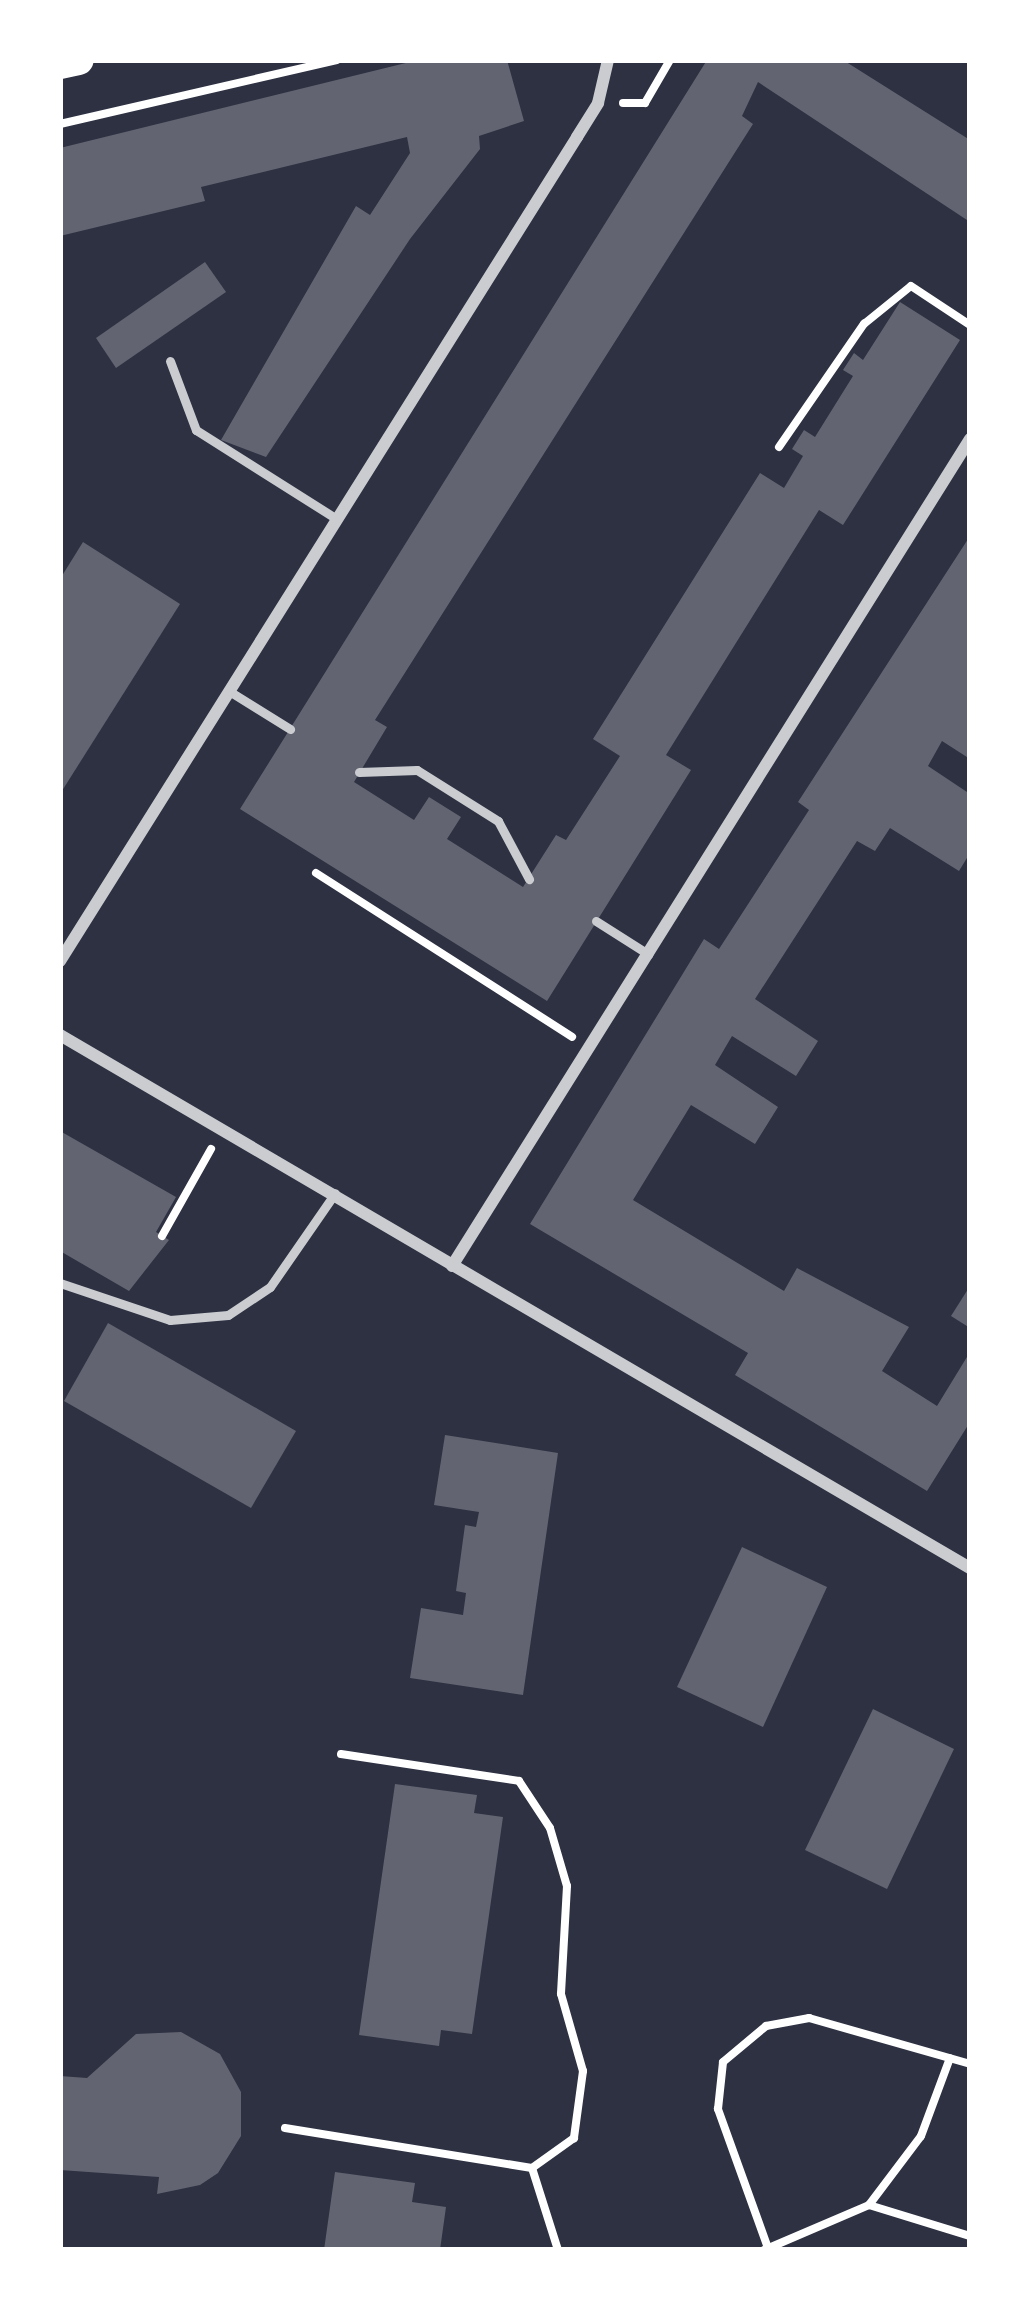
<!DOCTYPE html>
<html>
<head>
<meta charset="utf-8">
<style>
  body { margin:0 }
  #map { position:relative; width:1030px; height:2310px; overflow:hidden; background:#2d3142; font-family:"Titillium Web",sans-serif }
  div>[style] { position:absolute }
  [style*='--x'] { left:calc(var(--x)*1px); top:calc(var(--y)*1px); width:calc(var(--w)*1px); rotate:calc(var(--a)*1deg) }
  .building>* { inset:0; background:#626471 }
  .path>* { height:8px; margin:-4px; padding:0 4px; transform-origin:4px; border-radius:4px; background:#fff }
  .service>* { height:9px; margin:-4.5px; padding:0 4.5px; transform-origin:4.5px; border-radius:4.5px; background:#caccd0 }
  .minor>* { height:12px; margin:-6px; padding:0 6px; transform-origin:6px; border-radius:6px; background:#caccd0 }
  .primary>* { height:30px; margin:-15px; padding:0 15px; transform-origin:15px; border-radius:15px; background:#fff }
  span { translate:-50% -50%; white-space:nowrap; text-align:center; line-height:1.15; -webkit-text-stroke:9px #fff; paint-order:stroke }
  .frame { position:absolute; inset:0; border:63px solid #fff; pointer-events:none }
</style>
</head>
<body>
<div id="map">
  <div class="building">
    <div style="clip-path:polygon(418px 60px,507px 60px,524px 121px,479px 136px,480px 149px,410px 239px,266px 457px,221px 440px,356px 206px,370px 215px,410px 153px,407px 137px,201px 187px,205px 201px,60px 236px,60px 148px)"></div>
    <div style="clip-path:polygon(707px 60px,843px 60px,970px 140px,970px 222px,758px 82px,742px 116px,753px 124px,375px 720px,387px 727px,354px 782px,414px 820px,429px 797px,461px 817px,447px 839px,523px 887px,556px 835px,566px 840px,620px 756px,593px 739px,760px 473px,784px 488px,803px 456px,792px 449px,804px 430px,815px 437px,853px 376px,843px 370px,854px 353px,863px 360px,900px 302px,960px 340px,843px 525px,819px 510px,716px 675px,666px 755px,691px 770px,547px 1001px,240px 809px)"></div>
    <div style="clip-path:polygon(205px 262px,226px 292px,116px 368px,96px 338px)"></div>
    <div style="clip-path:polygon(970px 536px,970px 759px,942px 741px,928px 766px,970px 794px,970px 853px,959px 871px,890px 828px,875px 851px,857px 841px,755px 999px,818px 1041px,796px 1076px,732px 1036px,715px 1065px,778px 1107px,755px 1144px,691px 1105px,633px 1200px,784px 1291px,797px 1268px,909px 1327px,882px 1371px,937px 1406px,970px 1352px,970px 1422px,927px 1491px,735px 1375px,748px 1353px,530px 1224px,704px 939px,719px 949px,809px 810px,798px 802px)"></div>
    <div style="clip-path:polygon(83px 542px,180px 604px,60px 794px,60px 579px)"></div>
    <div style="clip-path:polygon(60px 1131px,176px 1197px,156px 1232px,169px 1240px,129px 1291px,60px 1251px)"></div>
    <div style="clip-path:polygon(970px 1286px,970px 1328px,951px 1316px)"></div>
    <div style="clip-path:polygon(108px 1323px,296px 1431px,251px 1508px,64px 1401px)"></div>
    <div style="clip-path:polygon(445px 1435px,558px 1453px,523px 1695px,410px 1678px,421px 1608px,463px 1615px,466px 1593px,456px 1591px,465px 1525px,476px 1527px,479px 1512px,434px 1505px)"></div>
    <div style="clip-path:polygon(742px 1547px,827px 1587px,763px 1727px,677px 1687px)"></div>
    <div style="clip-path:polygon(873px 1709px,954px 1749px,887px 1889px,805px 1850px)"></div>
    <div style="clip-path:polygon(395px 1784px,477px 1795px,474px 1813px,503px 1817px,472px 2034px,441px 2030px,439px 2046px,359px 2035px)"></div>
    <div style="clip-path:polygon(181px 2032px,220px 2054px,241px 2092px,241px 2136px,218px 2173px,200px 2185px,157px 2194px,159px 2177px,60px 2170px,60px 2076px,87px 2078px,136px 2034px)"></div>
    <div style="clip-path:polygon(335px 2172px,415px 2183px,412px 2202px,446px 2207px,440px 2250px,324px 2250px)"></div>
  </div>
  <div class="path">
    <div style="--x:623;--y:103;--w:22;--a:0"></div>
    <div style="--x:645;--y:103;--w:50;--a:-59.8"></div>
    <div style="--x:60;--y:124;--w:284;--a:-13"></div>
    <div style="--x:779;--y:447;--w:150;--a:-55.4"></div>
    <div style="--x:864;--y:324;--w:60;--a:-39"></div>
    <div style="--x:911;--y:286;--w:71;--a:33.5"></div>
    <div style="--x:316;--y:873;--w:304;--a:32.6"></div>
    <div style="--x:162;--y:1236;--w:100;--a:-60.6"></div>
    <div style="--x:341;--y:1754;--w:180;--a:8.6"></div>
    <div style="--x:519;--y:1781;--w:56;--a:56.6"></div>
    <div style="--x:550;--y:1828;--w:60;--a:73.7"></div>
    <div style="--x:567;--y:1886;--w:108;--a:93.2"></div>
    <div style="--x:561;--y:1994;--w:80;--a:74.1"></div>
    <div style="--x:583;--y:2071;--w:68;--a:97.7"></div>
    <div style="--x:574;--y:2138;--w:52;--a:144.5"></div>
    <div style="--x:285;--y:2128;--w:250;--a:9.2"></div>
    <div style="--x:532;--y:2168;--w:86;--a:72.4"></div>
    <div style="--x:869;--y:2205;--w:86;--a:-53"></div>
    <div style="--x:921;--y:2136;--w:83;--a:-69.6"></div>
    <div style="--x:768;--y:2248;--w:148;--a:-109.8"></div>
    <div style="--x:718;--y:2109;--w:47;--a:-83.9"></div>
    <div style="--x:723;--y:2062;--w:56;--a:-39.9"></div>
    <div style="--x:766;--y:2026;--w:44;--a:-10.5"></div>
    <div style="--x:809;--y:2018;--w:167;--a:15.9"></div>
    <div style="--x:764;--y:2250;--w:114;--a:-23.2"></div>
    <div style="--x:869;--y:2205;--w:106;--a:17.1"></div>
  </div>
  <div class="service">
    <div style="--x:170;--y:361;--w:74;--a:69.4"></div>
    <div style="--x:196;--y:430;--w:167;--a:32.3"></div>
    <div style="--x:229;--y:691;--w:72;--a:31.9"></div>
    <div style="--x:359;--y:772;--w:58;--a:-2"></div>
    <div style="--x:417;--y:770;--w:96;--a:32.2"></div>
    <div style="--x:498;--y:821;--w:66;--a:61.9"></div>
    <div style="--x:596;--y:921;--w:62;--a:32.4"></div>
    <div style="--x:60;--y:1283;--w:116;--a:18.6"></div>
    <div style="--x:170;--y:1320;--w:58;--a:-4.9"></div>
    <div style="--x:228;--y:1315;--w:50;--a:-33.7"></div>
    <div style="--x:270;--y:1287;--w:114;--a:-55.3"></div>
  </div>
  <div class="minor">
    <div style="--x:60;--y:961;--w:973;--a:-57.89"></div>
    <div style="--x:577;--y:137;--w:40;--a:-58"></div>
    <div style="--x:598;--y:103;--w:44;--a:-76.9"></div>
    <div style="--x:60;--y:1035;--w:1055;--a:30.36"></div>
    <div style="--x:452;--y:1266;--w:976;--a:-57.94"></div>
  </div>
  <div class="primary">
    <div style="--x:60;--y:64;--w:19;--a:-12"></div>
  </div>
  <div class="frame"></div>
</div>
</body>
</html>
